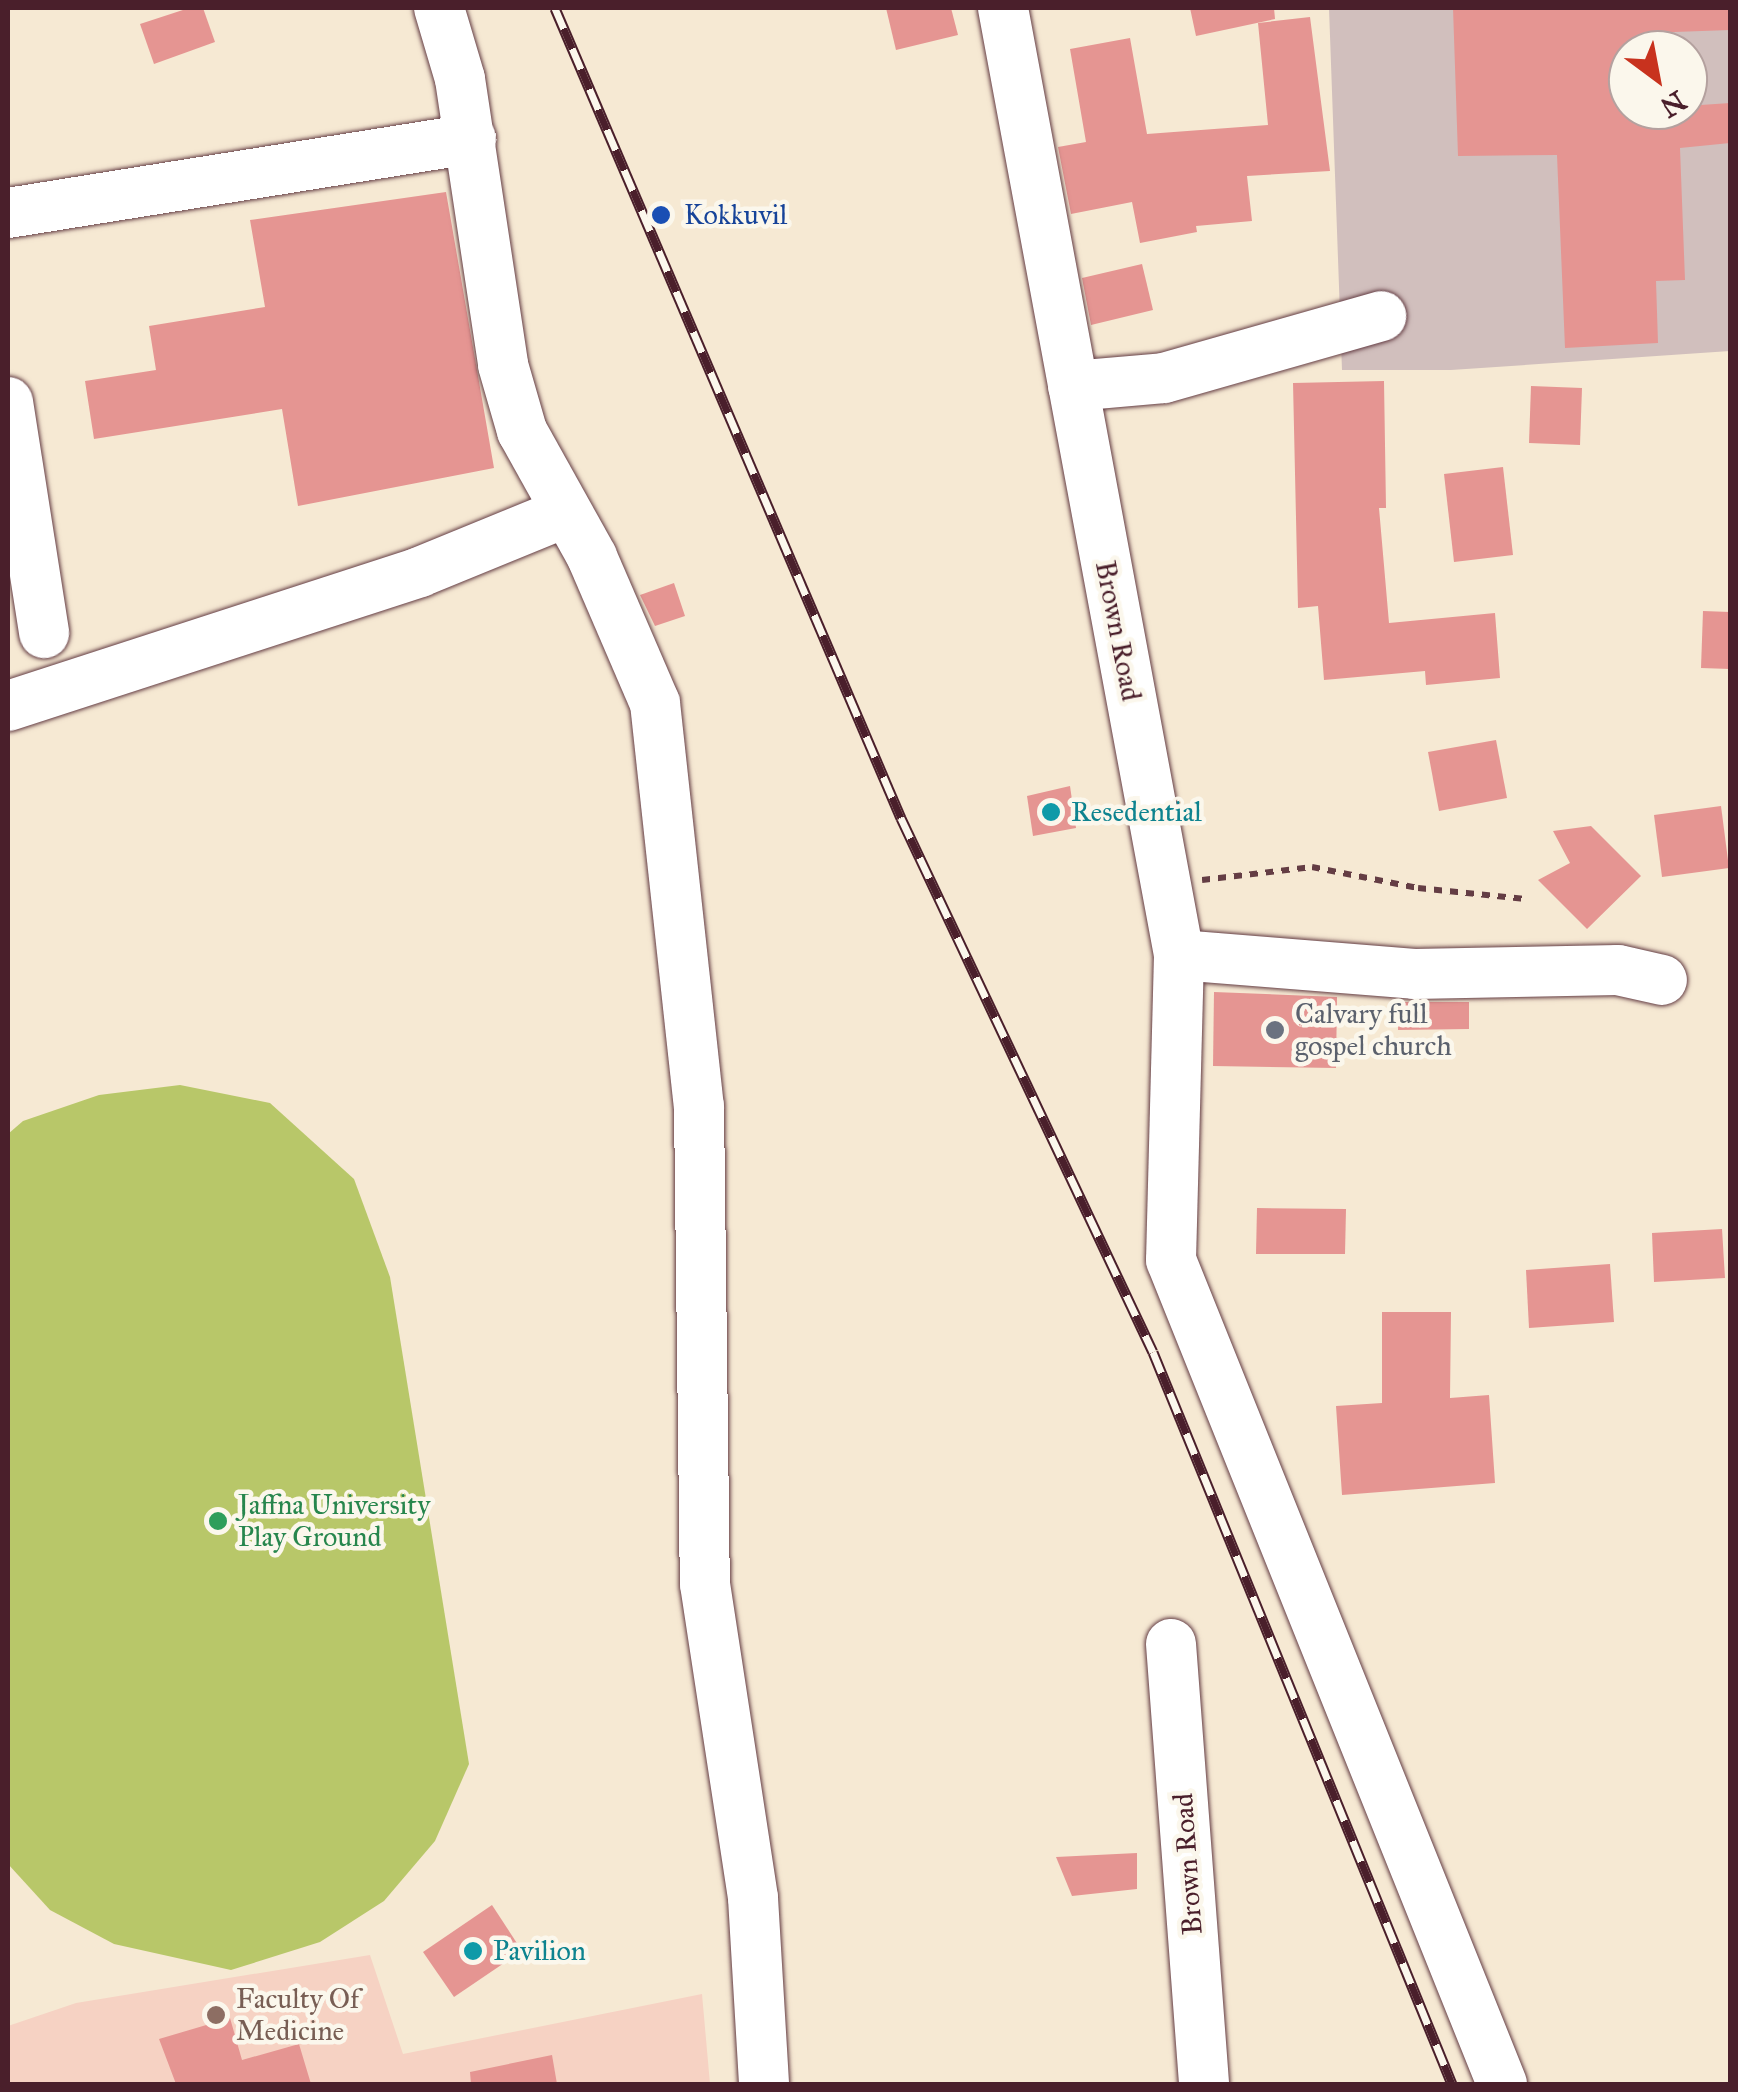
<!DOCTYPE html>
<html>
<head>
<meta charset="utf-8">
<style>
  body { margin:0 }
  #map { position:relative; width:1738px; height:2092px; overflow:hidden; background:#f6e9d3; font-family:"IM FELL Great Primer",serif }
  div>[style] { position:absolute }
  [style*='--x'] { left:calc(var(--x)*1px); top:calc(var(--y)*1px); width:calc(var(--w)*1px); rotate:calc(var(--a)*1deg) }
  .built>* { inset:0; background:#f6d2c3 }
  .industrial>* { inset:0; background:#d1bfbd }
  .green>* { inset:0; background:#b8c769 }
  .building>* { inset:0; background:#e59592 }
  .path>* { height:6px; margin-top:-3px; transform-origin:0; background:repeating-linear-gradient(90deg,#643d44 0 8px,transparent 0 16px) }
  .roads { filter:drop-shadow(0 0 2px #643d44) drop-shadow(0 0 2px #643d44) }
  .minor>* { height:50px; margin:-25px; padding:0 25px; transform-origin:25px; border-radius:25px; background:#fff }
  .rail>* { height:11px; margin-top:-5.5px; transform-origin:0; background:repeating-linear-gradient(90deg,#fbf7ec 0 22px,#4a1f2b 0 44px); box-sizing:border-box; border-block:2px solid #4a1f2b }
  .dots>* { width:28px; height:28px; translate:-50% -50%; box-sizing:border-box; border:5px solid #fbf7ec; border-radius:50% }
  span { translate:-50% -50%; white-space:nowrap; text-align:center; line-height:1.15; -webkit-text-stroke:9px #fbf7ec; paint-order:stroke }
  .transit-label { font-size:28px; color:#164399 }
  .left { translate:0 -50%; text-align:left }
  .street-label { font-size:28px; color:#4a1f2b }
  .culture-label { font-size:28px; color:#0d838f }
  .worship-label { font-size:28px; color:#5b616d }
  .leisure-label { font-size:28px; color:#27864d }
  .education-label { font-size:28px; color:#785e54 }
  .frame { position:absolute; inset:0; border:10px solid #4a1f2b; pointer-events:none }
  .north { position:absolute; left:1608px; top:30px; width:100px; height:100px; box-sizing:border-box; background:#fbf7ec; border:2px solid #b4a19f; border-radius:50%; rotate:148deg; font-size:28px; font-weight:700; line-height:40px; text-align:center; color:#4a1f2b }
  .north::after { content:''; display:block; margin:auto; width:35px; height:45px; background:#c8321e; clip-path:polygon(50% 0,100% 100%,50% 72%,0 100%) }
</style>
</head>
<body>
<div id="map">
  <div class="built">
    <div style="clip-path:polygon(370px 1955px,403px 2054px,702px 1994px,710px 2084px,8px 2084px,8px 2026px,76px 2003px)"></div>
  </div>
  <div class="industrial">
    <div style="clip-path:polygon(evenodd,1329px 8px,1729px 8px,1730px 351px,1451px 370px,1342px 370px,1329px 8px,1628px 50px,1688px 50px,1688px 110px,1628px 110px,1628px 50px)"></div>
  </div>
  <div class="green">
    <div style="clip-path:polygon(180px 1085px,270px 1103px,354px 1179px,390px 1277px,469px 1764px,435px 1841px,384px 1901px,320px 1942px,231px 1970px,114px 1944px,50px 1910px,8px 1864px,8px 1134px,23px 1121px,99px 1095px)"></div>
  </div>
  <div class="building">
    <div style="clip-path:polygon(189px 8px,203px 8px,215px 42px,154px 64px,140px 24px)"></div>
    <div style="clip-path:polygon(886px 8px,951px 8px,958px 35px,896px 50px)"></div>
    <div style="clip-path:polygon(1190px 8px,1274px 8px,1275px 19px,1196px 36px)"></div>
    <div style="clip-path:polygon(1453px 8px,1730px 8px,1730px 30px,1646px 33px,1647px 50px,1628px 50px,1628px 110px,1730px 103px,1730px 143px,1680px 148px,1685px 280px,1656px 281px,1658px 343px,1565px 348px,1557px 155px,1458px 156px)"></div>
    <div style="clip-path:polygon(1310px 17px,1330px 171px,1247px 176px,1252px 221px,1196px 226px,1197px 232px,1140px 243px,1132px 202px,1071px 214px,1058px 147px,1086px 142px,1070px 49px,1130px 38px,1147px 134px,1268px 125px,1258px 23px)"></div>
    <div style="clip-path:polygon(446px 192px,494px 468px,298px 506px,282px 409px,94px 439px,85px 381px,156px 370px,149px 326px,265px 307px,250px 220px)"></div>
    <div style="clip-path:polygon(1142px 264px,1153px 310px,1091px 325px,1082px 278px)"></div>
    <div style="clip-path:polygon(1384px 381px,1386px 508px,1379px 508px,1389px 623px,1495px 613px,1500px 678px,1426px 685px,1425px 671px,1324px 680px,1318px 606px,1298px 608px,1293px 383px)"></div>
    <div style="clip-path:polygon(1531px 386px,1582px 388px,1580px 445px,1529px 443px)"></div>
    <div style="clip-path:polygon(1503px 467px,1513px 555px,1454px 562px,1444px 474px)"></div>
    <div style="clip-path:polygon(674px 583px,685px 616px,655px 626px,640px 595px)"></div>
    <div style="clip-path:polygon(1703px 611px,1730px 612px,1730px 669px,1701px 668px)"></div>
    <div style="clip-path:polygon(1496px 740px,1507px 798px,1439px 811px,1428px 752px)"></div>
    <div style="clip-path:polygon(1070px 786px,1076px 828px,1033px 836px,1027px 796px)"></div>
    <div style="clip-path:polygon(1721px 806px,1729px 868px,1662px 877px,1654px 815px)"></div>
    <div style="clip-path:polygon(1591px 826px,1641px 876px,1587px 929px,1538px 880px,1570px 863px,1553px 831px)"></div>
    <div style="clip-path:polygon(1214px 992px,1337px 997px,1336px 1068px,1213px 1066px)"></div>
    <div style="clip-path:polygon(1399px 1002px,1469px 1002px,1469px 1029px,1398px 1030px)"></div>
    <div style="clip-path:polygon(1257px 1208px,1346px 1209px,1345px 1254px,1256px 1254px)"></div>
    <div style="clip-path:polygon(1722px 1229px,1725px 1278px,1654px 1282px,1652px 1233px)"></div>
    <div style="clip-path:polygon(1610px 1264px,1614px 1322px,1529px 1328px,1526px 1270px)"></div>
    <div style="clip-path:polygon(1382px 1312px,1451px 1312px,1450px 1398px,1489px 1395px,1495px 1483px,1342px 1495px,1336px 1406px,1382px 1403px)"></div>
    <div style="clip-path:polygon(1137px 1853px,1137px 1889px,1072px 1896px,1056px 1857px)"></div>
    <div style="clip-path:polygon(492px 1905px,522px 1951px,454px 1997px,423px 1952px)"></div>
    <div style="clip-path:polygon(230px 2018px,242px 2060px,299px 2044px,311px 2084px,176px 2084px,159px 2039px)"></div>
    <div style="clip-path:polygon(552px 2055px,557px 2084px,471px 2084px,470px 2072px)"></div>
  </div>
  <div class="path">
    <div style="--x:1202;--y:880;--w:111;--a:-6.7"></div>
    <div style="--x:1312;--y:867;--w:108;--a:11.2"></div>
    <div style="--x:1418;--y:888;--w:108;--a:5.9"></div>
  </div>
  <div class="roads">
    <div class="minor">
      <div style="--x:439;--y:8;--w:74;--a:73.5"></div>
      <div style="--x:460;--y:79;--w:289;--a:81.4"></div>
      <div style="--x:503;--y:365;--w:69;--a:73.9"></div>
      <div style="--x:522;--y:431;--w:144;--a:60.9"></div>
      <div style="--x:592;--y:557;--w:159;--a:66.7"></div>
      <div style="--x:655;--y:703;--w:405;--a:83.8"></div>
      <div style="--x:699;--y:1106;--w:478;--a:89.3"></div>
      <div style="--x:705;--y:1584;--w:318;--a:81.3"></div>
      <div style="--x:753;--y:1898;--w:186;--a:86.6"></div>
      <div style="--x:1003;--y:8;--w:963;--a:79.47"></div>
      <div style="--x:1179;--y:955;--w:305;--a:91.5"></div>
      <div style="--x:1171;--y:1260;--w:888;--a:68.11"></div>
      <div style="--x:8;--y:213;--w:469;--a:-9.1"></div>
      <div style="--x:1073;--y:386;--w:91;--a:-5"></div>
      <div style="--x:1164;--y:378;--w:226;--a:-15.9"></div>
      <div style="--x:8;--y:402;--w:234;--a:81.1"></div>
      <div style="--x:8;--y:706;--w:433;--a:-18"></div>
      <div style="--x:420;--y:572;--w:158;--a:-22.3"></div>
      <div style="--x:1179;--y:955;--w:236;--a:4.6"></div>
      <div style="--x:1414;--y:974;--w:204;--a:-1.1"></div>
      <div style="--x:1618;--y:970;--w:45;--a:12.8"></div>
      <div style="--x:1171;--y:1644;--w:441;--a:85.7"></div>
    </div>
  </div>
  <div class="rail">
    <div style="--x:555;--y:8;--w:881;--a:66.87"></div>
    <div style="--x:901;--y:818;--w:590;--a:64.74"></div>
    <div style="--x:1153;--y:1352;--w:791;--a:67.78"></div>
  </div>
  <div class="dots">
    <div style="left:661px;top:215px;background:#1a4fb4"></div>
    <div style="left:1051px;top:812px;background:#0f9aa8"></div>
    <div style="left:1275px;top:1030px;background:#6b7280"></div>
    <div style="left:218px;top:1521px;background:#2e9e5b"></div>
    <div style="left:473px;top:1951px;background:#0f9aa8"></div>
    <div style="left:216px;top:2015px;background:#8d6e63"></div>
  </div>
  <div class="transit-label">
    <span class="left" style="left:684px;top:215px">Kokkuvil</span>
  </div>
  <div class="street-label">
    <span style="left:1118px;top:631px;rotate:79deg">Brown Road</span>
    <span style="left:1188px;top:1864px;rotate:-94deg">Brown Road</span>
  </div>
  <div class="culture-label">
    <span class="left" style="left:1071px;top:812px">Resedential</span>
    <span class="left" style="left:493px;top:1951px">Pavilion</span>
  </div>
  <div class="worship-label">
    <span class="left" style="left:1295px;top:1030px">Calvary full<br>gospel church</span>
  </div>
  <div class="leisure-label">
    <span class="left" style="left:238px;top:1521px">Jaffna University<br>Play Ground</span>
  </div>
  <div class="education-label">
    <span class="left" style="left:236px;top:2015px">Faculty Of<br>Medicine</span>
  </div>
  <div class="frame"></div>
  <div class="north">N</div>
</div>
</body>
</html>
